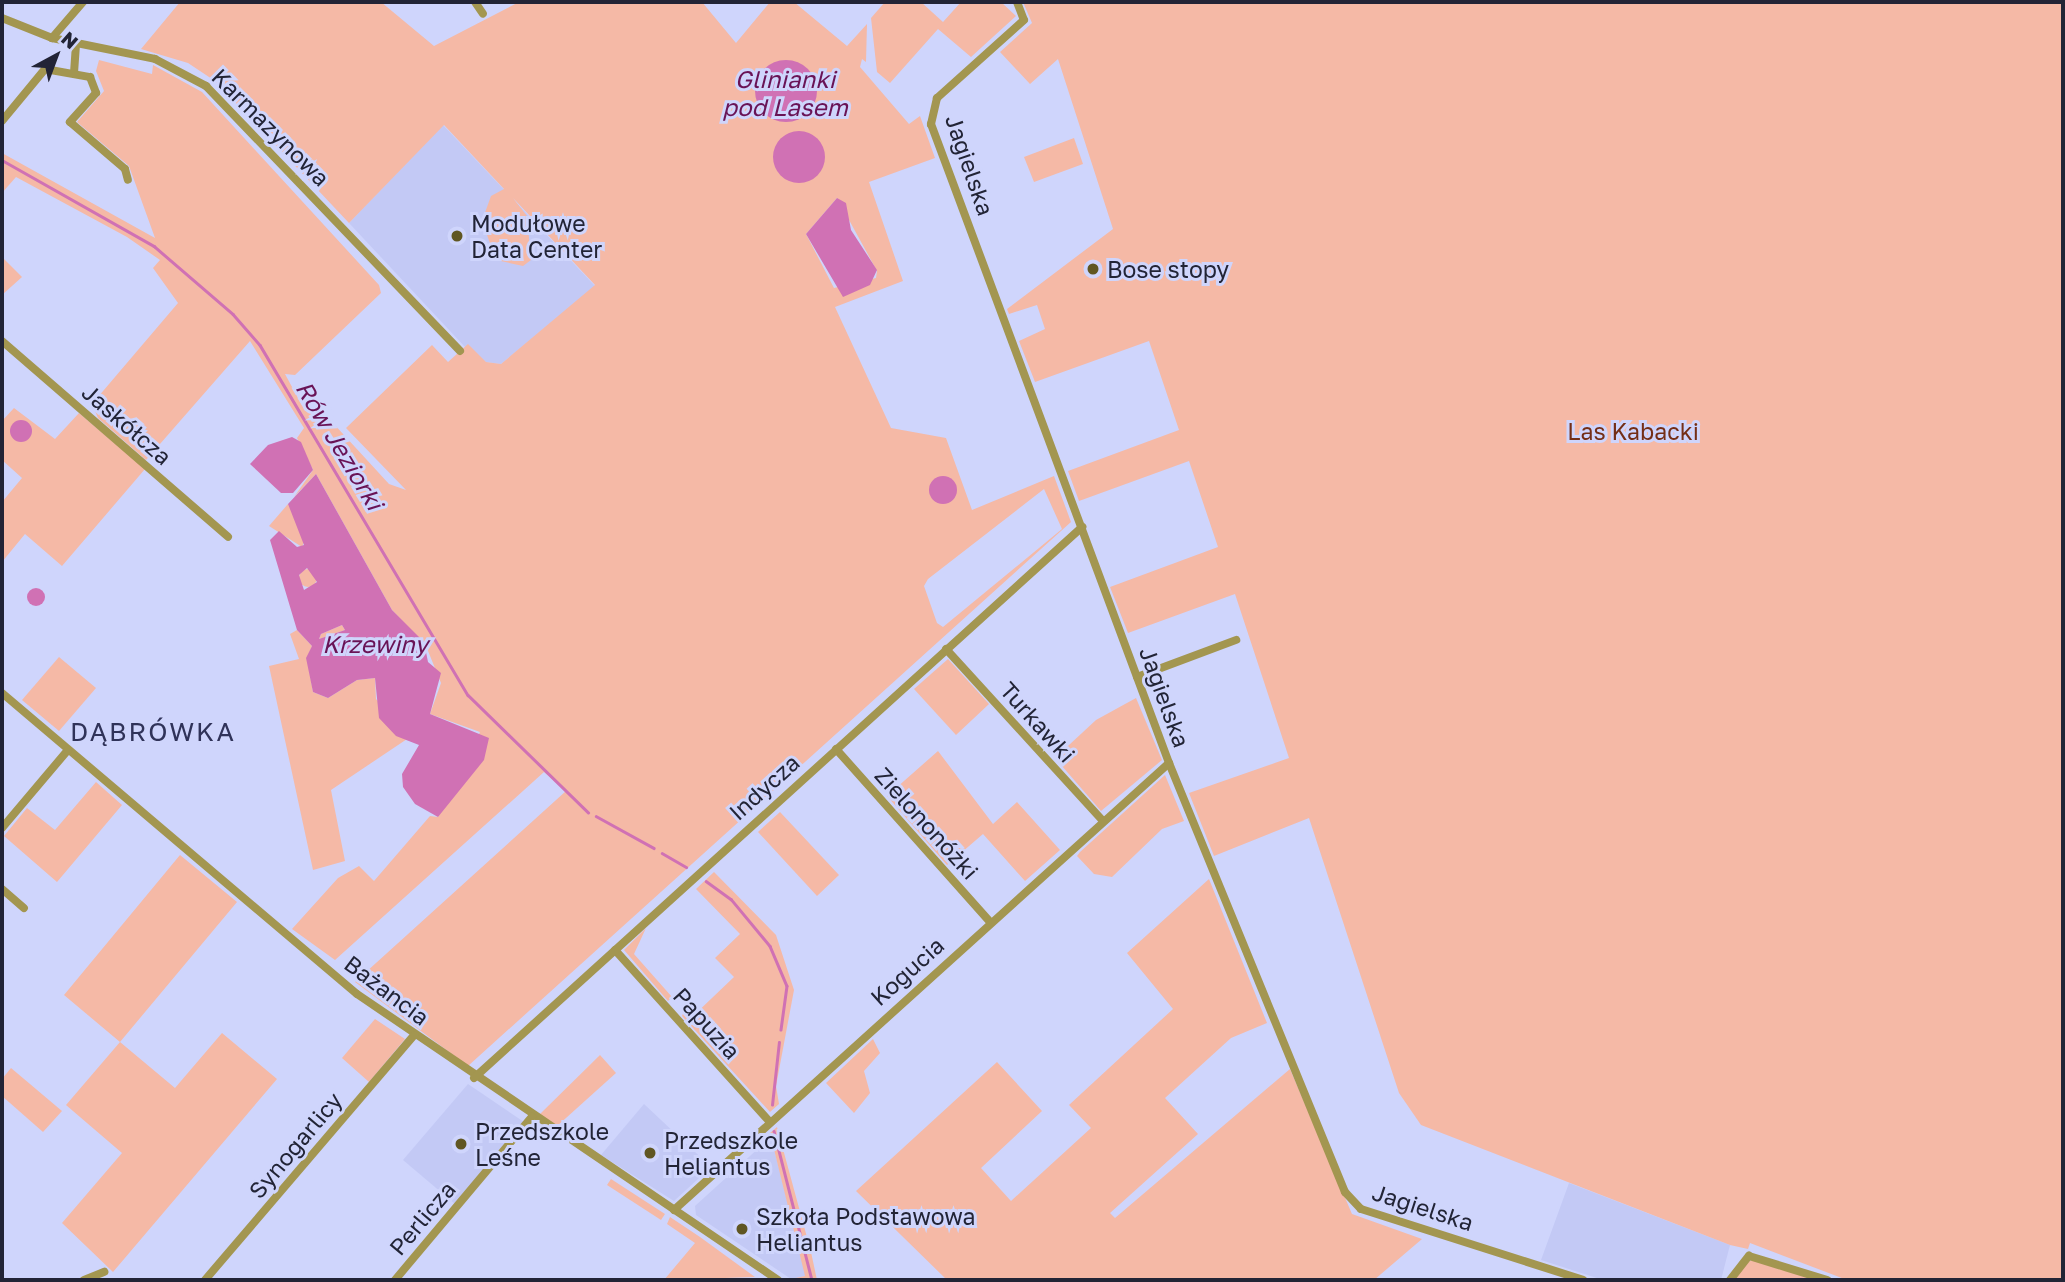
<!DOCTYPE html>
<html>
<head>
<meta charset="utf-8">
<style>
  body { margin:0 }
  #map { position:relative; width:2065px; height:1282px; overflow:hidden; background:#cfd5fc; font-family:"Golos Text",sans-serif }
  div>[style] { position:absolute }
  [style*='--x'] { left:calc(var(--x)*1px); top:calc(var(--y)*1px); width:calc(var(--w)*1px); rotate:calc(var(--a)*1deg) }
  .built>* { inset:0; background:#c3c9f5 }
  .green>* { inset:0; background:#f5b9a6 }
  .round { border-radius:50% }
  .water>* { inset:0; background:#d071b4 }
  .stream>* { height:2.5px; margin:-1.25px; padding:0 1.25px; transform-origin:1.25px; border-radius:1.25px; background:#d071b4 }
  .street>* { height:8px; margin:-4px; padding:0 4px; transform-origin:4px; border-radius:4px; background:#a39650 }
  .dots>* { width:19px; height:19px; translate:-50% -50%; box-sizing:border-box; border:4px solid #cfd5fc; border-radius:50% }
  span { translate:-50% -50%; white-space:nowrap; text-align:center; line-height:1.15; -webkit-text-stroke:6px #cfd5fc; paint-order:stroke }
  .street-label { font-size:23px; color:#222436 }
  .poi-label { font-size:23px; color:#222436 }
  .left { translate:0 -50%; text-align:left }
  .park-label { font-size:23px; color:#742e16 }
  .water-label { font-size:24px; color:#691356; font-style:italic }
  .quarter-label { font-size:26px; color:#303359; letter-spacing:2px }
  .frame { position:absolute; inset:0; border:4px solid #222436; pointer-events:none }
  .north { position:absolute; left:21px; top:21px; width:70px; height:70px; -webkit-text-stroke:5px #cfd5fc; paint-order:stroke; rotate:41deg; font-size:19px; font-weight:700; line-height:28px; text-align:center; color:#222436 }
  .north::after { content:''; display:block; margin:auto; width:24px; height:32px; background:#222436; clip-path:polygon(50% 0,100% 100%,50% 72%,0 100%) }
</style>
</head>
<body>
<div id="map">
  <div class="built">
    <div style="clip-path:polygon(443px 125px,595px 286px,501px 364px,486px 362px,465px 347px,349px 223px)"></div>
    <div style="clip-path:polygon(468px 1084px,524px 1122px,455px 1204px,403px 1160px)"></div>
    <div style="clip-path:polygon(644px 1104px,711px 1167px,674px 1201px,601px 1155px)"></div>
    <div style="clip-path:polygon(771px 1137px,806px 1276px,791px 1279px,696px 1215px,695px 1206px)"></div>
    <div style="clip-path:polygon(1569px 1183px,1730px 1245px,1721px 1280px,1603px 1280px,1541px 1260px)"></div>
  </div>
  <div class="green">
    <div style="clip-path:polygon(evenodd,180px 2px,381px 2px,434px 46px,519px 2px,702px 2px,736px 43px,770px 2px,794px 2px,847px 46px,867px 24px,866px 62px,862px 59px,860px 67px,909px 124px,920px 116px,935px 158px,869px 182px,903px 281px,835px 307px,891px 428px,946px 438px,972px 510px,1054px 476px,1071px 522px,468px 1066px,355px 982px,566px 791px,544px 772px,335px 960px,292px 929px,338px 878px,359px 866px,374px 881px,430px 816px,438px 817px,480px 732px,430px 714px,441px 683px,426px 646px,392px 610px,316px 474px,294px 497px,313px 470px,297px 438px,304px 428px,250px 341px,146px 460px,98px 418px,92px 404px,178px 303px,153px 268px,160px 260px,127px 237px,16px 177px,2px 193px,2px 153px,155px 238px,129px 166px,77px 122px,104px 91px,96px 71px,99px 60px,152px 74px,153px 65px,202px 92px,379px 285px,381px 293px,295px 375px,285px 374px,305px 411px,321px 410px,389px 484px,406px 490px,346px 428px,432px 345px,448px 362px,468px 344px,486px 362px,501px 364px,595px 285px,513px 198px,527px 216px,531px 260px,523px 266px,496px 260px,482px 221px,491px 196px,504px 189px,444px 125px,349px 223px,215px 81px,188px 63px,141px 49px,180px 2px,837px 198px,877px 271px,876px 278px,834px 288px,806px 234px,837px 198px,180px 2px,1044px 489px,1062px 529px,943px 627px,937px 623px,924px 586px,928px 579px,1044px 489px)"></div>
    <div style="clip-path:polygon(885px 2px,921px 2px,943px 22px,961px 2px,1001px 2px,1016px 16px,971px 57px,938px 29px,890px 83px,877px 72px,871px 18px)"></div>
    <div style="clip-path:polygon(1023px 2px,2063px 2px,2063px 1280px,1847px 1280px,1750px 1243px,1748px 1249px,1730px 1245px,1421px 1125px,1399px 1093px,1309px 818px,1214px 856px,1189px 793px,1289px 758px,1235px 594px,1128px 633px,1110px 587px,1218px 547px,1189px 461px,1079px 501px,1068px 471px,1179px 430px,1149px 341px,1035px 382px,1019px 341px,1045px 329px,1037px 305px,1009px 314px,1007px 309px,1113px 229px,1058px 59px,1030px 84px,1000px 52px,1032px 23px)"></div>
    <div style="clip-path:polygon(1074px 138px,1083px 164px,1034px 182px,1024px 157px)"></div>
    <div style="clip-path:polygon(2px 257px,22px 277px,2px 295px)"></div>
    <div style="clip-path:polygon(14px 408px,55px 439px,79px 413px,145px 469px,62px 566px,25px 534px,2px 562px,2px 502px,22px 478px,2px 460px,2px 421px)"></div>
    <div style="clip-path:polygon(288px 504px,306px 537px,302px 547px,269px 526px)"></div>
    <div class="round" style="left:299px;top:569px;width:18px;height:18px"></div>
    <div style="clip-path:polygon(342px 625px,345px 630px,319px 639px,321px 634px)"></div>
    <div style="clip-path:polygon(297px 630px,312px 646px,307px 658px,313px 692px,328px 698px,357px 680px,375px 678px,376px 699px,410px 737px,331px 790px,345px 861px,313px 870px,269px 666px,299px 659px,290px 634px)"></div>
    <div style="clip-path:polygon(59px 657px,96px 688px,59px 731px,22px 700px)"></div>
    <div style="clip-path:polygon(948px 659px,989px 704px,956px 735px,914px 689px)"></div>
    <div style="clip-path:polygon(1136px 698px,1162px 760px,1101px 811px,1055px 758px,1096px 720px)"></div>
    <div style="clip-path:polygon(938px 751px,993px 824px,1017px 802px,1060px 850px,1025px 881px,983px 834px,947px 865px,887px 796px)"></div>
    <div style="clip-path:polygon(1165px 775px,1184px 821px,1162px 829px,1112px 877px,1094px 874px,1077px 856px,1080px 852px)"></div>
    <div style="clip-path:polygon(96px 782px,122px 805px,57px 882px,4px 836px,27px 808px,55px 830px)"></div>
    <div style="clip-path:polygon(780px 812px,839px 875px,817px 896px,758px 832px)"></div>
    <div style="clip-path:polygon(180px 855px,237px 902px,120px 1042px,175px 1088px,222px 1033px,277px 1079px,113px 1272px,62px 1223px,122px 1153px,66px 1105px,120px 1042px,64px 995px)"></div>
    <div style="clip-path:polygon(714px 872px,776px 935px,794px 990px,776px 1086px,779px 1104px,770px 1112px,682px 1016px,684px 1011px,691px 1018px,734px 977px,715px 958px,740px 934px,696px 889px)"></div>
    <div style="clip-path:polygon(1209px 879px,1267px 1023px,1231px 1038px,1165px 1098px,1198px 1134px,1110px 1213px,1115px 1218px,1290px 1069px,1352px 1214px,1422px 1239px,1374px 1280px,947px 1280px,856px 1191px,997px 1062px,1042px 1111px,981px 1168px,1011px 1201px,1091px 1128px,1069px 1105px,1173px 1009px,1127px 953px)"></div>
    <div style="clip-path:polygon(646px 928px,634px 954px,672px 997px,668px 1001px,624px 950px)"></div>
    <div style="clip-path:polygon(375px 1019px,405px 1039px,369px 1082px,342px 1058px)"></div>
    <div style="clip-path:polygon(873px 1039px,880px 1053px,864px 1071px,870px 1093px,854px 1113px,826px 1083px)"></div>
    <div style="clip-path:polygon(600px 1055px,616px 1073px,556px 1127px,539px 1115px)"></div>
    <div style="clip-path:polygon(11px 1068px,62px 1111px,43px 1132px,2px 1096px,2px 1079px)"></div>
    <div style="clip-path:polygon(777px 1127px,811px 1252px,817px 1280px,791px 1279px,805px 1276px,770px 1133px)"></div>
    <div style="clip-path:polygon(611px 1179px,665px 1214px,661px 1220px,607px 1185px)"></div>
    <div style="clip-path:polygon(670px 1217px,700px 1237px,755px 1277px,664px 1280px,695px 1243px,667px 1224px)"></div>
    <div style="clip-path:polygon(1753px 1260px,1763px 1261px,1814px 1280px,1736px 1280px,1741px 1264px)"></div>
  </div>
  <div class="water">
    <div class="round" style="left:755px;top:60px;width:62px;height:62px"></div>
    <div class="round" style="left:773px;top:131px;width:52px;height:52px"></div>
    <div style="clip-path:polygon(837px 198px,846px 203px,851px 230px,877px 270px,870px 285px,843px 297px,806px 234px)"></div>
    <div class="round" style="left:10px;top:420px;width:22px;height:22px"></div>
    <div style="clip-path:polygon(292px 437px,301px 442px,313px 470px,293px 493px,281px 493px,250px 464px,268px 445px)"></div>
    <div style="clip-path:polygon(evenodd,316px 474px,392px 610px,424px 642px,428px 662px,441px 673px,430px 714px,489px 738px,484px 760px,438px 817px,415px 804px,403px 787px,402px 774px,419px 745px,396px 736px,379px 718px,375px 678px,357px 680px,328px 698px,313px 692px,306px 658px,312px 646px,297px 630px,270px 540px,279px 531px,297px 547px,304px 545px,288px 504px,316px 474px,307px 568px,317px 582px,304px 590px,299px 575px,307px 568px,316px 474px,342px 625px,345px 630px,319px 639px,321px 634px,342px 625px)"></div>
    <div class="round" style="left:929px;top:476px;width:28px;height:28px"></div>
    <div class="round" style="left:27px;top:588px;width:18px;height:18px"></div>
  </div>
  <div class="stream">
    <div style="--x:2;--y:160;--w:175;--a:29.5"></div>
    <div style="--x:154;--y:246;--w:104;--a:40.7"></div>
    <div style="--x:233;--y:314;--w:41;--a:48.9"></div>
    <div style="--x:260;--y:345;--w:407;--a:59.3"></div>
    <div style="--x:468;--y:695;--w:168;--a:44.3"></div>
    <div style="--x:596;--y:816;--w:66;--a:28.9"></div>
    <div style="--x:662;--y:853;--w:28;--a:30"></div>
    <div style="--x:706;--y:881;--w:31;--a:36"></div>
    <div style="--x:731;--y:899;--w:61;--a:50.3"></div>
    <div style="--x:770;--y:946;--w:43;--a:67"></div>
    <div style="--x:787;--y:986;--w:44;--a:97.8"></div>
    <div style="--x:772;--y:1105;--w:63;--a:-83.7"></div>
    <div style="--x:774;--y:1131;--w:154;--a:75.7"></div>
  </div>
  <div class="street">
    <div style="--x:475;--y:2;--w:14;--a:56"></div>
    <div style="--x:1017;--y:2;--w:19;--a:69"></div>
    <div style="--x:1024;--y:20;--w:117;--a:138.1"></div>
    <div style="--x:937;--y:98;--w:27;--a:103"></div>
    <div style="--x:931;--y:124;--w:682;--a:69.57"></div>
    <div style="--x:1169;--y:763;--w:464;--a:67.7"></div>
    <div style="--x:1345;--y:1192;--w:23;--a:47"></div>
    <div style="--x:1361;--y:1209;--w:233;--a:17.7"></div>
    <div style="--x:2;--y:18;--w:54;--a:21.8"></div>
    <div style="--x:52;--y:38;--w:105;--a:11.5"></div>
    <div style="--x:155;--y:59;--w:58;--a:27.9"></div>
    <div style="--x:206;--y:86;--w:367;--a:46.2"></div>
    <div style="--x:52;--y:38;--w:48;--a:-49.3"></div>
    <div style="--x:74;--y:73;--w:30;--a:-86"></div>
    <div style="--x:2;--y:121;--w:67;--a:-50.4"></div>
    <div style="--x:45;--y:69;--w:46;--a:10.1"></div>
    <div style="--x:90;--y:77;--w:17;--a:69"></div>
    <div style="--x:96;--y:93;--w:39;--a:132"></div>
    <div style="--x:70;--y:122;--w:72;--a:40.5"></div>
    <div style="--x:125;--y:169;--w:11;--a:75"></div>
    <div style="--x:2;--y:341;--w:299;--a:40.9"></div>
    <div style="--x:946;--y:649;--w:231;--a:47.6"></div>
    <div style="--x:1137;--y:677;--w:106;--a:-20.5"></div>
    <div style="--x:2;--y:693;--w:465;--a:40.3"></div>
    <div style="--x:357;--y:994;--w:509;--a:34.19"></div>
    <div style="--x:836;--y:749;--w:232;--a:48.3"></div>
    <div style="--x:2;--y:828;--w:102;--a:-49.8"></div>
    <div style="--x:2;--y:889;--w:29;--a:41"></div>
    <div style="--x:615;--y:950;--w:232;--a:48"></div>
    <div style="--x:474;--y:1078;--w:821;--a:-42.18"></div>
    <div style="--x:674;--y:1210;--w:667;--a:-42.08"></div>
    <div style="--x:84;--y:1280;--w:22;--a:-22"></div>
    <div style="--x:205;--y:1280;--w:322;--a:-49.5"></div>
    <div style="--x:395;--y:1280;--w:213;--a:-50"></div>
    <div style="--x:1730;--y:1280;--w:31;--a:-52"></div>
    <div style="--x:1749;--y:1256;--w:82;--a:17.1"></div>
  </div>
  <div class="dots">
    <div style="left:457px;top:236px;background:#605622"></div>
    <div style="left:1093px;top:269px;background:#605622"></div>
    <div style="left:461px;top:1144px;background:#605622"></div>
    <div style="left:650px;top:1153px;background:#605622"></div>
    <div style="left:742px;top:1229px;background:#605622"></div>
  </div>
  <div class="street-label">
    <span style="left:271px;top:127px;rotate:45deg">Karmazynowa</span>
    <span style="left:970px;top:165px;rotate:71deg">Jagielska</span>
    <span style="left:127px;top:424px;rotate:41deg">Jaskółcza</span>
    <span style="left:1165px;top:697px;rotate:70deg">Jagielska</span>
    <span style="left:1038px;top:722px;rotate:48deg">Turkawki</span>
    <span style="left:764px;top:787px;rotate:-42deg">Indycza</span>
    <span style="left:927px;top:823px;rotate:48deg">Zielononóżki</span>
    <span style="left:907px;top:971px;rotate:-42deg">Kogucia</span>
    <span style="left:387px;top:990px;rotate:37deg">Bażancia</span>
    <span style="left:707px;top:1023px;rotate:48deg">Papuzia</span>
    <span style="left:295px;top:1145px;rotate:-50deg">Synogarlicy</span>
    <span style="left:1423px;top:1207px;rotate:18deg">Jagielska</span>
    <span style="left:422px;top:1218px;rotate:-50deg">Perlicza</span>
  </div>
  <div class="poi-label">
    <span class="left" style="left:471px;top:236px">Modułowe<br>Data Center</span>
    <span class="left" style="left:1107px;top:269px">Bose stopy</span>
    <span class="left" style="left:475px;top:1144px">Przedszkole<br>Leśne</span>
    <span class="left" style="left:664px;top:1153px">Przedszkole<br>Heliantus</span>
    <span class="left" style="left:756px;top:1229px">Szkoła Podstawowa<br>Heliantus</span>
  </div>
  <div class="park-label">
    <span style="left:1633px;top:431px">Las Kabacki</span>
  </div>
  <div class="water-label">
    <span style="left:785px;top:93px">Glinianki<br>pod Lasem</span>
    <span style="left:340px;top:445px;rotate:59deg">Rów Jeziorki</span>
    <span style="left:375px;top:644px">Krzewiny</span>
  </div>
  <div class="quarter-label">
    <span style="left:153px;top:732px">DĄBRÓWKA</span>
  </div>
  <div class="frame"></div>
  <div class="north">N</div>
</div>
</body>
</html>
